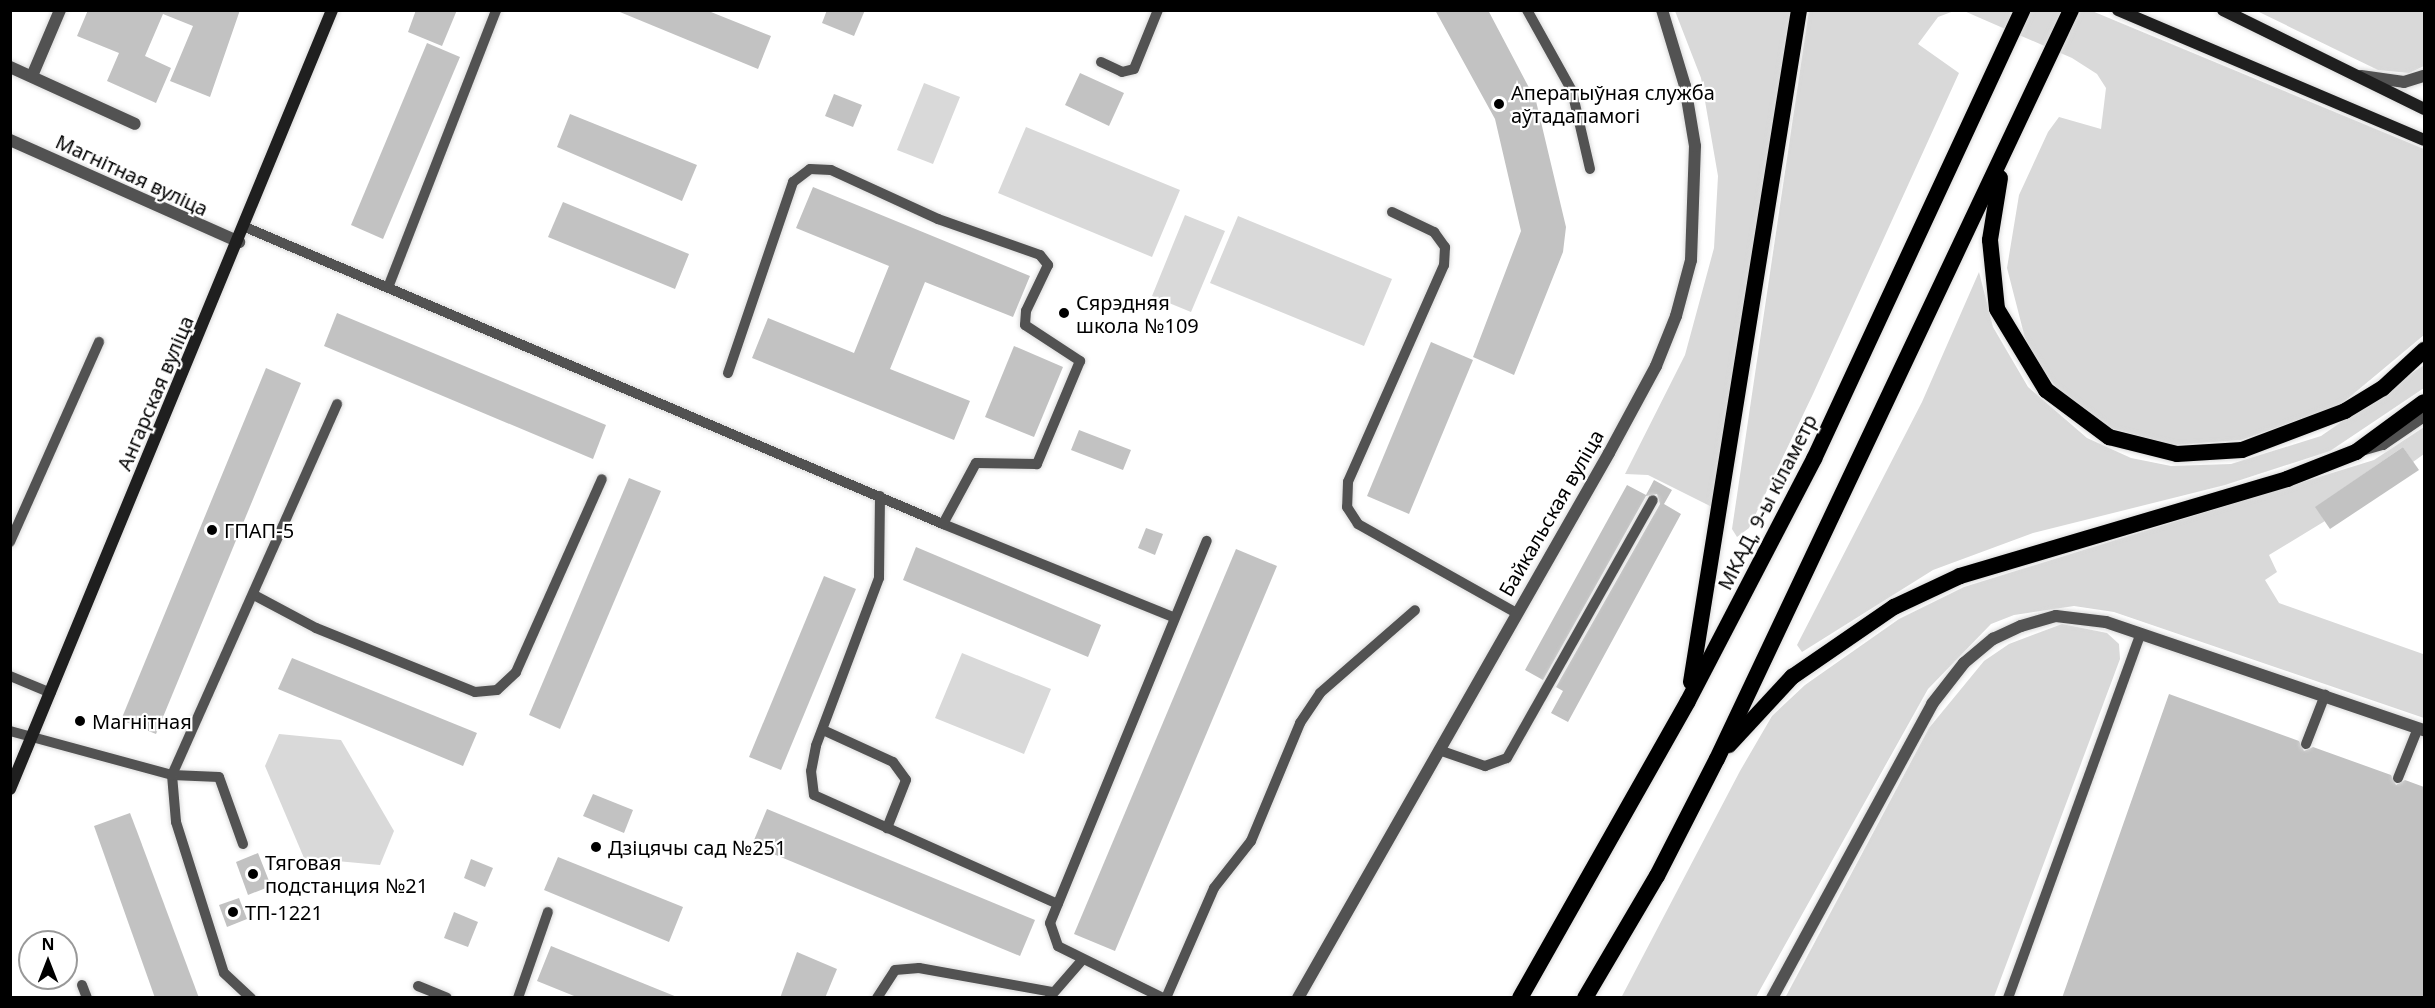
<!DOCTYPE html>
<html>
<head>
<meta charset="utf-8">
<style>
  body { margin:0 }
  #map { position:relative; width:2435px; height:1008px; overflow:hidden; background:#fff; font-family:"Noto Sans",sans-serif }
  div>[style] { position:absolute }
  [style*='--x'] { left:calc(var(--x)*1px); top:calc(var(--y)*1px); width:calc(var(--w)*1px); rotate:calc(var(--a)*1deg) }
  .green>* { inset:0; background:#d9d9d9 }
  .building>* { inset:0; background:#c2c2c2 }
  .roads { filter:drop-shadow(0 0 2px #dbdbdb) drop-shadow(0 0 2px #dbdbdb) }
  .service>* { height:10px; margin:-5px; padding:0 5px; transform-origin:5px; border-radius:5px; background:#525252 }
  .minor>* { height:12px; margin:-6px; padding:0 6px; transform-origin:6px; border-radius:6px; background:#525252 }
  .secondary>* { height:12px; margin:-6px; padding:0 6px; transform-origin:6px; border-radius:6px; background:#1f1f1f }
  .trunk>* { height:16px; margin:-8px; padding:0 8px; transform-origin:8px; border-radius:8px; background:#000 }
  .dots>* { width:16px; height:16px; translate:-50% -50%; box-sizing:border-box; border:3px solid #fff; border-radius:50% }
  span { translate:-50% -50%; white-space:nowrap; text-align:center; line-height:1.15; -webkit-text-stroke:4.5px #fff; paint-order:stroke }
  .poi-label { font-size:20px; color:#000 }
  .left { translate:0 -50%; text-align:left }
  .street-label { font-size:20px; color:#000 }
  .frame { position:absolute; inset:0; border:12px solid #000; pointer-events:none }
  .north { position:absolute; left:18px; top:930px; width:60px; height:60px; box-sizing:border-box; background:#fff; border:2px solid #999; border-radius:50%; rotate:0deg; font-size:16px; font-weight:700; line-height:24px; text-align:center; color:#000 }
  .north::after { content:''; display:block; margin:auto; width:21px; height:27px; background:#000; clip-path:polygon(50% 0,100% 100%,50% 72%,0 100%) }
</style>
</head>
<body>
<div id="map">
  <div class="green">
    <div style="clip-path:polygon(1809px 10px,1954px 11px,1938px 17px,1918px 44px,1959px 73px,1813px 394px,1749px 528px,1737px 537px,1732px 529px)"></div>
    <div style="clip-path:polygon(1675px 11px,1791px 11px,1714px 508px,1648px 475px,1625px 474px,1685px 355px,1714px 248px,1718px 176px,1701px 78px)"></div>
    <div style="clip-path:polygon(1964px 11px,2092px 11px,2424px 149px,2424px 335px,2340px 405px,2241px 440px,2174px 445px,2110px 428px,2057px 388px,2042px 369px,2025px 338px,2007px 268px,2019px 195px,2048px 132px,2059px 117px,2101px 129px,2106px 88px,2097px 74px,2072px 58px)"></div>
    <div style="clip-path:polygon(2257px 11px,2424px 11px,2424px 66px,2409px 73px,2378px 70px)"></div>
    <div style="clip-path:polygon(924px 83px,960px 97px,933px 164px,897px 150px)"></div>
    <div style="clip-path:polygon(1026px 127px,1180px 190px,1152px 257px,998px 193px)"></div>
    <div style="clip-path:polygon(1185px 215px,1225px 231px,1191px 312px,1152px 296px)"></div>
    <div style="clip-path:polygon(1238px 216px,1392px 279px,1364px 346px,1210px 283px)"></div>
    <div style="clip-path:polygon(1979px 272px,1993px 327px,2028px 387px,2087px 438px,2131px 458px,2171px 466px,2231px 464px,2321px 436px,2424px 365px,2424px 388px,2330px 451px,2225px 485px,2033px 533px,1933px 570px,1802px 652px,1797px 645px,1922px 402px)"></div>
    <div style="clip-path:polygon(2424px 427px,2424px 454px,2413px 462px,2403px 447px,2316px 507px,2325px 521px,2269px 555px,2277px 572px,2265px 580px,2279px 603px,2423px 654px,2424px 718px,2114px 612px,2074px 606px,2014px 615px,1991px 624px,1928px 689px,1756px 997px,1621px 998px,1740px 771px,1772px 716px,1805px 685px,1899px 619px,1964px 587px,2374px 460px)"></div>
    <div style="clip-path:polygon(2062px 624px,2107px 633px,2119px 644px,2120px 659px,1994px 997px,1785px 998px,1929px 728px,1984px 661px,2009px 644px)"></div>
    <div style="clip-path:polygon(962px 653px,1051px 689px,1024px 754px,935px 718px)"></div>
    <div style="clip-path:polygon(279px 734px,341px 740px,394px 831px,380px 865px,304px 858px,265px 766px)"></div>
  </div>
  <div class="building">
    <div style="clip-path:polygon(88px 10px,240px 10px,210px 97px,170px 81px,193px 26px,163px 14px,145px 56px,171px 68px,156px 103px,107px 81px,119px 53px,77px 36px)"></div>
    <div style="clip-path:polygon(416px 10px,457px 10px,442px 46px,408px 32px)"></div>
    <div style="clip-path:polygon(615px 10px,706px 10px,771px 36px,758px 69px)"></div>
    <div style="clip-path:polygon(827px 10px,865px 10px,854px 36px,822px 23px)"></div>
    <div style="clip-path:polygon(1435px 10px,1488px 10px,1536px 101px,1566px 227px,1563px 252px,1514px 375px,1473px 357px,1521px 231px,1495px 119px)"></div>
    <div style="clip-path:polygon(427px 43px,460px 57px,383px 239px,351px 225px)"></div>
    <div style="clip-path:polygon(1080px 73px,1124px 93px,1109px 126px,1065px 105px)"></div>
    <div style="clip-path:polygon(834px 94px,862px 105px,853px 127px,825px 116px)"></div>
    <div style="clip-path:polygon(570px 114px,697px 165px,682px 201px,557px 147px)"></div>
    <div style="clip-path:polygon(813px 187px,1030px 276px,1013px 317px,925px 282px,890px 369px,970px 401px,954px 440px,752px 358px,768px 318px,854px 353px,889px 266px,796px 228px)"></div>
    <div style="clip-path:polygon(563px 202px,689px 254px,675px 289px,548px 237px)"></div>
    <div style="clip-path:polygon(337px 313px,606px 425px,593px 459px,324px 346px)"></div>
    <div style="clip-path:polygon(1431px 342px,1473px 360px,1409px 514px,1367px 496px)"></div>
    <div style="clip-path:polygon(1014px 346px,1063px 367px,1034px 437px,985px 417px)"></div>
    <div style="clip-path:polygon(266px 368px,301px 383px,156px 734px,121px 720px)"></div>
    <div style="clip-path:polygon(1079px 430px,1131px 450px,1123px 470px,1071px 450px)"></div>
    <div style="clip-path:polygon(2403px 447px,2419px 470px,2330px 529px,2315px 507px)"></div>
    <div style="clip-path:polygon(629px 478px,661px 491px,560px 729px,529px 715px)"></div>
    <div style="clip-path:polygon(1654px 480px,1672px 490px,1664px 504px,1681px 514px,1568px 722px,1551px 713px,1563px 691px,1556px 687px,1660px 504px,1657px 494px,1646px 496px,1543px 680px,1525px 670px,1627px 485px,1646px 495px)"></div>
    <div style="clip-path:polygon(1146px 528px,1163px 534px,1155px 555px,1138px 548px)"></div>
    <div style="clip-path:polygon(916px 547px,1101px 625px,1088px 657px,903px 580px)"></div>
    <div style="clip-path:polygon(1236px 549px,1277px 566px,1115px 951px,1074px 934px)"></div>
    <div style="clip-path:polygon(824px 576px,856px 589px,781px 770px,749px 757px)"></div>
    <div style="clip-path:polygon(292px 658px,477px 733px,463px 766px,278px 689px)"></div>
    <div style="clip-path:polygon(2169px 694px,2299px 741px,2304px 751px,2313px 747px,2391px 775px,2396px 785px,2405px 780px,2424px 787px,2424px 998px,2062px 998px)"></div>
    <div style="clip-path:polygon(593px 794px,633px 810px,624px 833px,583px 816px)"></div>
    <div style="clip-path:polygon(767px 809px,1035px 920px,1020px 956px,752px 845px)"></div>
    <div style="clip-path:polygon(130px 813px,138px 834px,199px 998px,155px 998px,94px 826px)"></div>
    <div style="clip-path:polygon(258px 853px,271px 886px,248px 895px,236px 862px)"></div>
    <div style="clip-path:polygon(558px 857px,683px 907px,669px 942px,544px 890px)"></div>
    <div style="clip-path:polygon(471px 859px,493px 868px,485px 887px,464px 878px)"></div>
    <div style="clip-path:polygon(239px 898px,247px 919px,227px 927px,219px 905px)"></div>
    <div style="clip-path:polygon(454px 912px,478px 922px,468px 947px,444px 938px)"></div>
    <div style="clip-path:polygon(551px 946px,677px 997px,677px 998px,579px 998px,537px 981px)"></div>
    <div style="clip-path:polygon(797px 952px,837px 969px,825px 998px,780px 998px)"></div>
  </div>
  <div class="roads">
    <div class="service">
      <div style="--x:1527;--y:10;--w:93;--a:60.9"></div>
      <div style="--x:1572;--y:91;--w:80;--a:77"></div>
      <div style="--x:1101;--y:62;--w:23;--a:25"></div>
      <div style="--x:1122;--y:72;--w:12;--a:-14"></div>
      <div style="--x:1134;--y:69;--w:64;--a:-67.9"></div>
      <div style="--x:1392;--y:212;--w:47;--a:25.5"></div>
      <div style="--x:1434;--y:232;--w:19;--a:54"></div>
      <div style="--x:1445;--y:247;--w:18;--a:93"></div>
      <div style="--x:1444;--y:265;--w:237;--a:113.9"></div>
      <div style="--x:1348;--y:482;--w:25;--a:92"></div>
      <div style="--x:1347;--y:507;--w:20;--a:57"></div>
      <div style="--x:1358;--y:524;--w:180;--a:29.3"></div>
      <div style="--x:245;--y:227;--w:759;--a:23.05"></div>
      <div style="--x:943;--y:524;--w:248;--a:22"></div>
      <div style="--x:389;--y:285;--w:295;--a:-68.7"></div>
      <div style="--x:728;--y:373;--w:202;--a:-71.2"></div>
      <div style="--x:793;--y:182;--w:21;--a:-37"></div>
      <div style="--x:810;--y:169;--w:21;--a:3"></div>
      <div style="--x:831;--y:170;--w:118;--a:24.6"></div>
      <div style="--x:938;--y:219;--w:108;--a:19.4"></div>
      <div style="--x:1040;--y:255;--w:13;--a:51"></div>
      <div style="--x:1048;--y:265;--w:51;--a:115.6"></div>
      <div style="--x:1026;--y:311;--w:14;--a:94"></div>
      <div style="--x:1025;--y:325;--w:66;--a:33.2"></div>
      <div style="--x:1080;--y:361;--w:112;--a:112.7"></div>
      <div style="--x:1037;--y:464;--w:61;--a:-179.1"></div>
      <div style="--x:976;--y:463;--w:69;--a:118.4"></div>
      <div style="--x:2365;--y:450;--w:19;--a:-16"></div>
      <div style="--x:2383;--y:445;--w:50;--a:-34.3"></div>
      <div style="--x:880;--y:496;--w:82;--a:90.7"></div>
      <div style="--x:879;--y:578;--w:179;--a:110.6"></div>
      <div style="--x:816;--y:746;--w:25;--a:101"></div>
      <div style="--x:811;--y:771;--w:24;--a:83"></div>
      <div style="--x:814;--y:795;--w:267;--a:24.1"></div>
      <div style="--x:10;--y:542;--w:219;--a:-66"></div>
      <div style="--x:254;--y:595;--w:70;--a:28"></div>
      <div style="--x:316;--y:628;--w:171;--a:21.9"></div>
      <div style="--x:475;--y:692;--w:22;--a:-5"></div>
      <div style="--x:497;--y:690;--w:26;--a:-43"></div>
      <div style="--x:516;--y:672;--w:211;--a:-66"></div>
      <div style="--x:10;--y:676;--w:44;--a:22.5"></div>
      <div style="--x:823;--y:730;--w:77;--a:24.6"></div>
      <div style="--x:893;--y:762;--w:22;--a:54"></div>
      <div style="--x:906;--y:780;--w:52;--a:111.6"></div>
      <div style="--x:10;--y:731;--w:168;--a:15.2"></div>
      <div style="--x:172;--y:775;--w:47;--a:85.1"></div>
      <div style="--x:176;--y:822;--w:158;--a:72.4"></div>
      <div style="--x:224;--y:973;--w:37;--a:43"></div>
      <div style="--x:2306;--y:744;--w:53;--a:-68.8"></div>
      <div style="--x:1439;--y:750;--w:49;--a:19.2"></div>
      <div style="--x:1485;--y:766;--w:23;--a:-20"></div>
      <div style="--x:1507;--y:758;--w:296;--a:-60.5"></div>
      <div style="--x:2398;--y:778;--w:54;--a:-68.2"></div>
      <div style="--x:243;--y:844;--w:71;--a:-109.7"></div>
      <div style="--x:219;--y:777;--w:47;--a:-177.6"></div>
      <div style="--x:172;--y:775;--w:406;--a:-66"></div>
      <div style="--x:82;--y:985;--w:14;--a:69"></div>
      <div style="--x:418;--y:986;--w:31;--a:22"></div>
      <div style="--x:1050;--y:997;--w:50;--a:-49"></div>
      <div style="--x:518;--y:998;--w:91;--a:-70.8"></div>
      <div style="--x:877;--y:998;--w:33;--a:-57"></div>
      <div style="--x:895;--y:970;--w:24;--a:-5"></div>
      <div style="--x:919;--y:968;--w:135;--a:10.2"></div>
      <div style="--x:1163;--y:998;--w:117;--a:-153.7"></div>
      <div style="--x:1058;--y:946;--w:24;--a:-109"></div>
      <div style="--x:1050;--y:923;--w:413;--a:-67.7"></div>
      <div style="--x:1166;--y:998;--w:120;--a:-66.4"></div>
      <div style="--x:1214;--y:888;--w:60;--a:-51.8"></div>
      <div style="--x:1251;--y:841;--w:128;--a:-67.4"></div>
      <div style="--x:1300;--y:723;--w:36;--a:-56"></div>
      <div style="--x:1320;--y:693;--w:126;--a:-41.1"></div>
      <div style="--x:2008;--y:998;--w:388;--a:-70"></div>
    </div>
    <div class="minor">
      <div style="--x:10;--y:67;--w:137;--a:24.5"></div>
      <div style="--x:32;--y:76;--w:72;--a:-67"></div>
      <div style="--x:2361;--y:76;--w:43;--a:7.9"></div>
      <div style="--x:2404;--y:82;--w:21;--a:-17"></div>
      <div style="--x:10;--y:140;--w:251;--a:24"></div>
      <div style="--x:1298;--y:998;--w:627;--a:-60.29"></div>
      <div style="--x:1609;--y:453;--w:99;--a:-61.6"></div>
      <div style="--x:1656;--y:366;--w:54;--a:-68.2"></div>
      <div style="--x:1676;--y:316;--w:58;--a:-75"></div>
      <div style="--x:1691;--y:260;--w:114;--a:-88"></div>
      <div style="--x:1695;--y:146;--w:61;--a:-99.5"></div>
      <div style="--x:1685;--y:86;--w:79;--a:-106.8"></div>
      <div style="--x:1772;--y:998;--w:335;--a:-61.4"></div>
      <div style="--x:1932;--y:704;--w:52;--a:-52"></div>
      <div style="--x:1964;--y:663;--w:38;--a:-40"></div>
      <div style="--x:1993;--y:639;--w:31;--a:-25"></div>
      <div style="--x:2021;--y:626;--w:36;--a:-16"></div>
      <div style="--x:2056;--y:616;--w:50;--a:6.8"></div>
      <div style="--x:2106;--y:622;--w:336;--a:18.8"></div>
    </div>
    <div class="secondary">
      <div style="--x:2118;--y:10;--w:332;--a:23"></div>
      <div style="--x:2223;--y:10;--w:224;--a:26.2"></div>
      <div style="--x:10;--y:789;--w:843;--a:-67.54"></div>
    </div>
    <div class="trunk">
      <div style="--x:2000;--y:178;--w:63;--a:99.2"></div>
      <div style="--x:1990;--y:240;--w:69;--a:84.2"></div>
      <div style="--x:1997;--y:309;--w:95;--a:58.8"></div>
      <div style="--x:2046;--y:390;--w:79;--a:36.7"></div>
      <div style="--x:2109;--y:437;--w:70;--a:14"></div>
      <div style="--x:2177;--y:454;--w:65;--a:-3.5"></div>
      <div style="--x:2242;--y:450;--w:110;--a:-20.7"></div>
      <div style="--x:2345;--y:411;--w:44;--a:-31.2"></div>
      <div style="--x:2383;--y:388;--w:56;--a:-42.8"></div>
      <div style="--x:1691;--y:682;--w:681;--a:-80.87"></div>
      <div style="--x:1729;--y:745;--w:93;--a:-47.2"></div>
      <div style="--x:1792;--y:677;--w:124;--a:-34.5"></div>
      <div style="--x:1894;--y:607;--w:73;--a:-25.2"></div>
      <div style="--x:1960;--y:576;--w:341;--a:-16.5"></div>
      <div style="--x:2287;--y:479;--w:74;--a:-21.4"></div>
      <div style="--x:2356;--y:452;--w:84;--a:-36.3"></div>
      <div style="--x:1520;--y:998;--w:341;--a:-60.5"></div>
      <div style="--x:1688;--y:701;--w:273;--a:-62.5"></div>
      <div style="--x:1814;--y:459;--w:495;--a:-65.1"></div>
      <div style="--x:1585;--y:998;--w:142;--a:-59.5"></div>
      <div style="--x:1657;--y:876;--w:131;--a:-62.9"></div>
      <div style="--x:1717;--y:759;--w:828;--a:-64.7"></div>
    </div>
  </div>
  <div class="dots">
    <div style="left:1499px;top:104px;background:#000"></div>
    <div style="left:1064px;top:313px;background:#000"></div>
    <div style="left:212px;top:530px;background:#000"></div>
    <div style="left:80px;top:721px;background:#000"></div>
    <div style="left:596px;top:847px;background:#000"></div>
    <div style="left:253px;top:874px;background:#000"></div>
    <div style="left:233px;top:912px;background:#000"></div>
  </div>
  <div class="poi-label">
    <span class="left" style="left:1511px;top:104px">Аператыўная служба<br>аўтадапамогі</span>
    <span class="left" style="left:1076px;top:314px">Сярэдняя<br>школа №109</span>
    <span class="left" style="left:224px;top:530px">ГПАП-5</span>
    <span class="left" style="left:92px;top:721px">Магнітная</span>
    <span class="left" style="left:608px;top:847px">Дзіцячы сад №251</span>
    <span class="left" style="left:265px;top:874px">Тяговая<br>подстанция №21</span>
    <span class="left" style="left:245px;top:912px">ТП-1221</span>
  </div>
  <div class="street-label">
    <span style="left:132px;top:175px;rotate:25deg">Магнітная вуліца</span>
    <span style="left:155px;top:393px;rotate:-67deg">Ангарская вуліца</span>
    <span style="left:1767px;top:502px;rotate:-63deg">МКАД, 9-ы кіламетр</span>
    <span style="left:1551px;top:513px;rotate:-60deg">Байкальская вуліца</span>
  </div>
  <div class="frame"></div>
  <div class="north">N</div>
</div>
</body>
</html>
